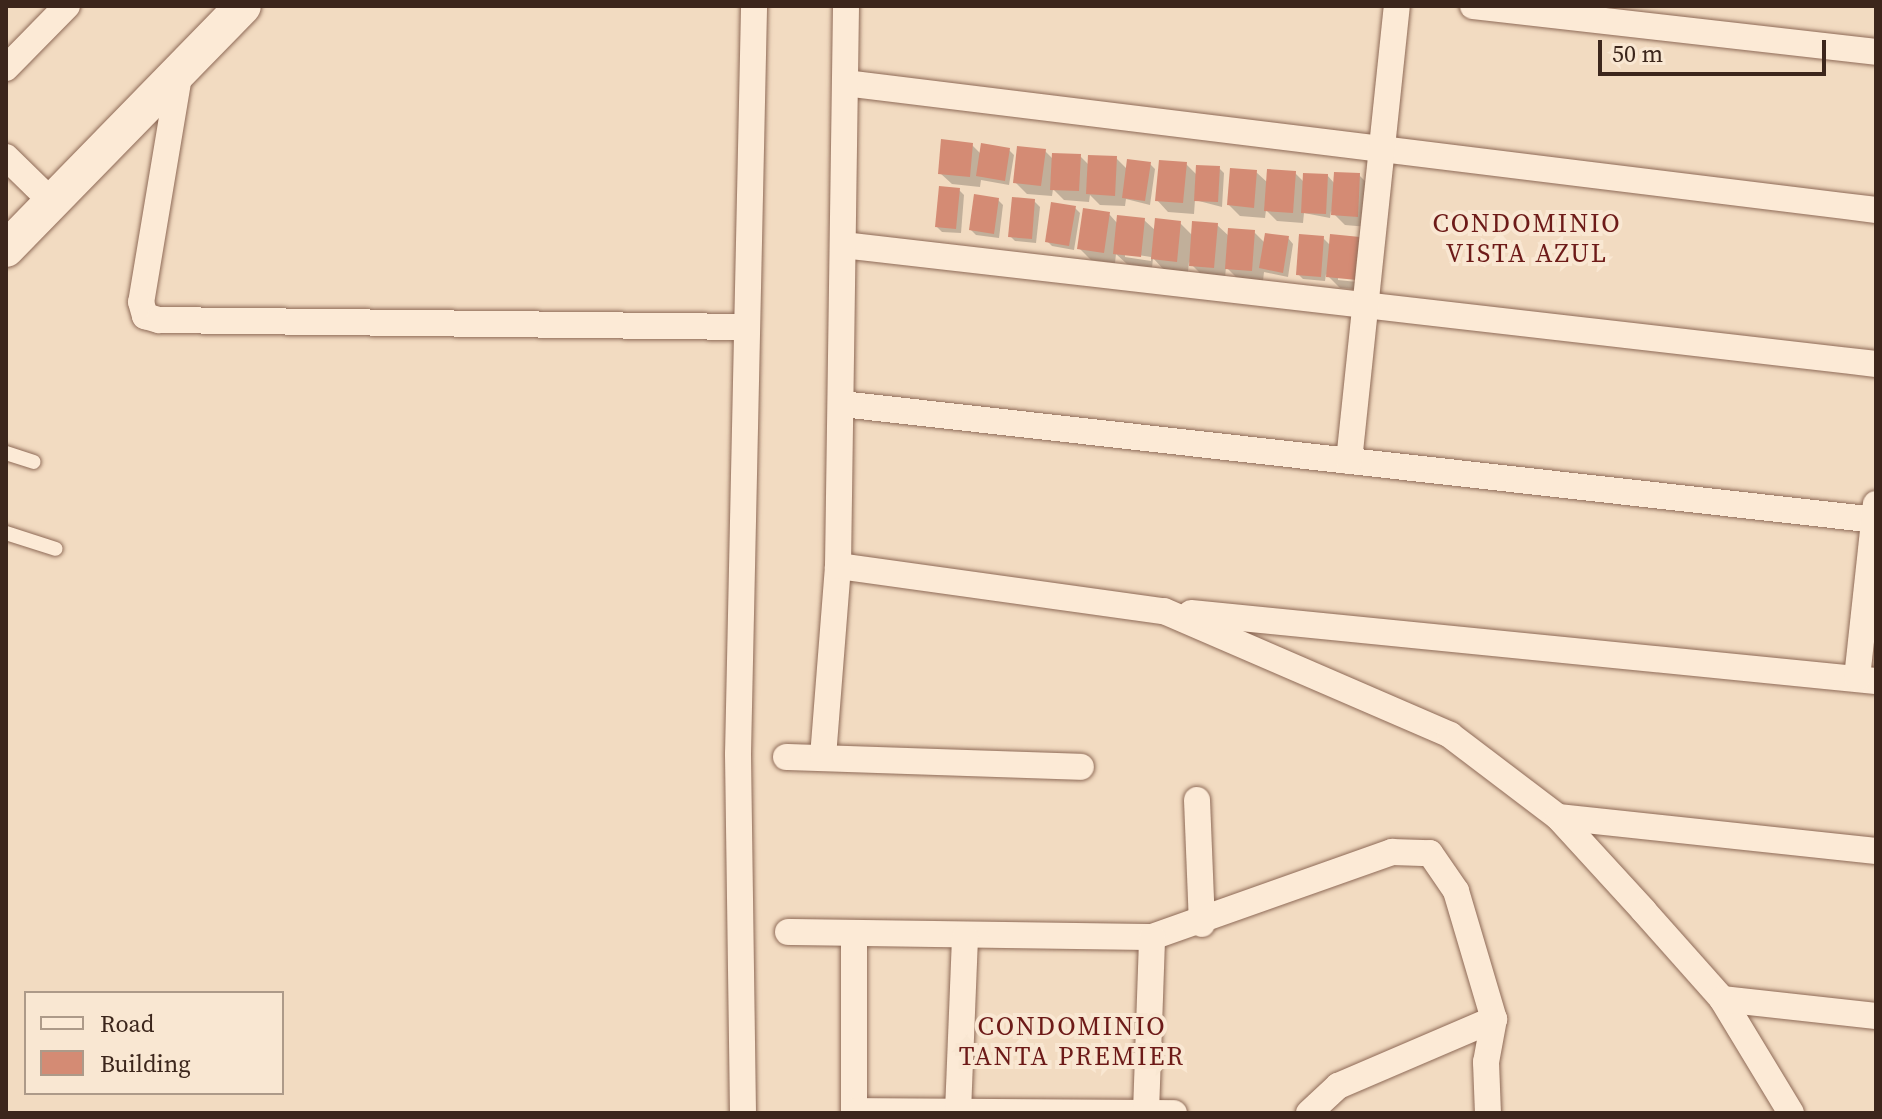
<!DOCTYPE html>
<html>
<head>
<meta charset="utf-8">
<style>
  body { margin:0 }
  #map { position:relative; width:1882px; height:1119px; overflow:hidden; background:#f2dbc1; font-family:"Source Serif 4",serif }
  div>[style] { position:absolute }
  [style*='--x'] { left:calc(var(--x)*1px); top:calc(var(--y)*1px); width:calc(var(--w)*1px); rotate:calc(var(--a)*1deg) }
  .shadow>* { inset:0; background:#0003 }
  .building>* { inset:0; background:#d48b74 }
  .roads { filter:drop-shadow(0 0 2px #8e6a57) drop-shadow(0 0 2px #8e6a57) }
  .service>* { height:14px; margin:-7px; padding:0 7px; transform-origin:7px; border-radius:7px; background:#fcead6 }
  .minor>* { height:26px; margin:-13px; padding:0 13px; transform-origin:13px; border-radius:13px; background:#fcead6 }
  .secondary>* { height:36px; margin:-18px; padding:0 18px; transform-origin:18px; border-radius:18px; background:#fcead6 }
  span { translate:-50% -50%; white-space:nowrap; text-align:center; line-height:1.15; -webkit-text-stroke:8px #f9e7d2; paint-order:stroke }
  .neighbourhood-label { font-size:26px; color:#6d1a18; letter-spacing:2px }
  .frame { position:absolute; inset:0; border:8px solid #3c261c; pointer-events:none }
  .legend { position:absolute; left:24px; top:991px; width:260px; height:104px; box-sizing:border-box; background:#f9e7d2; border:2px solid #ad9a89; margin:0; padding:10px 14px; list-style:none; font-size:24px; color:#3c261c }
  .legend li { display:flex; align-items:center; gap:16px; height:40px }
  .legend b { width:40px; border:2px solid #ad9a89 }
  .scale { position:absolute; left:1598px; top:40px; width:228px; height:36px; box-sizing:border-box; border:4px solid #3c261c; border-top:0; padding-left:10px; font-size:24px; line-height:28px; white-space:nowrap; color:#3c261c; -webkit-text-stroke:6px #f9e7d2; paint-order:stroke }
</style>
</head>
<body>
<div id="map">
  <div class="shadow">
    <div style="clip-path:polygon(972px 145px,981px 154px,1009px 150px,1014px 155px,1009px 185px,981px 180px,980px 187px,952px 184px,940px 173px)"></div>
    <div style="clip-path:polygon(1045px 151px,1054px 160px,1080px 156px,1090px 166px,1116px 158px,1127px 169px,1150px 164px,1155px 169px,1150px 205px,1126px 199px,1125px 206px,1100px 205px,1090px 195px,1089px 202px,1064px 200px,1053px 189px,1052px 196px,1027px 194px,1015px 182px)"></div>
    <div style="clip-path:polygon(1186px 164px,1197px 175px,1219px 168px,1224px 173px,1222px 207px,1195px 200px,1194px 214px,1168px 212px,1157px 200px)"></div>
    <div style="clip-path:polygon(1256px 172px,1268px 183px,1295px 173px,1304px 182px,1327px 175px,1335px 184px,1359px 175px,1370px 186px,1368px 227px,1345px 225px,1331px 211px,1330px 218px,1304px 213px,1303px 223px,1277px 221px,1266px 210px,1265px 218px,1240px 216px,1229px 205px)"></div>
    <div style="clip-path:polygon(959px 190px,964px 195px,961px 233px,942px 232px,937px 227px)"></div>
    <div style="clip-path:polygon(998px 200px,1003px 205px,999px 238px,976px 235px,971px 230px)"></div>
    <div style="clip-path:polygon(1034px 201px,1040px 207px,1036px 243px,1015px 241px,1010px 236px)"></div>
    <div style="clip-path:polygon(1075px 208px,1080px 213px,1074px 250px,1052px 246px,1047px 241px)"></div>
    <div style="clip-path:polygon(evenodd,1109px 214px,1118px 224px,1144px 220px,1156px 231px,1180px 223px,1193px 236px,1217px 225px,1230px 237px,1254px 232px,1265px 243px,1288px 238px,1293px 244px,1288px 277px,1264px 272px,1263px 281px,1239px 280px,1226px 267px,1225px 278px,1203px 276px,1189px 262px,1188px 272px,1164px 270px,1153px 258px,1152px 268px,1127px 264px,1116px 254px,1115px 263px,1091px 260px,1079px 248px,1109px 214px,1125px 253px,1151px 257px,1151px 261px,1125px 257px,1125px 253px)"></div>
    <div style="clip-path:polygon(evenodd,1301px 236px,1323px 238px,1331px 246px,1332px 236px,1359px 238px,1371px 250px,1368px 290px,1340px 288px,1326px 274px,1325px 281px,1303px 279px,1298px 274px,1301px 236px,1338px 276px,1367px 279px,1367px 283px,1338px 280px,1338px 276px)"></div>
  </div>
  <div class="building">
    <div style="clip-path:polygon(941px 139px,973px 143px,970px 177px,938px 174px)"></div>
    <div style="clip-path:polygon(981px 143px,1010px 148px,1005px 181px,976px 176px)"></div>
    <div style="clip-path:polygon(1017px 146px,1046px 149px,1041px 186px,1013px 183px)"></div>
    <div style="clip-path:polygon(1052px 153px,1081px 154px,1079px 191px,1050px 190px)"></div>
    <div style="clip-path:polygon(1088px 155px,1117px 156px,1115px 196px,1086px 194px)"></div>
    <div style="clip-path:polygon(1127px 159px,1151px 162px,1145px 201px,1122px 198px)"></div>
    <div style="clip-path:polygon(1159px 160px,1187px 162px,1183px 203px,1155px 201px)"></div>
    <div style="clip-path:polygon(1196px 165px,1220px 166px,1218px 202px,1194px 201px)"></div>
    <div style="clip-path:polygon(1230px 168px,1257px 170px,1254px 208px,1227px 205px)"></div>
    <div style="clip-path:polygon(1267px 169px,1296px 171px,1293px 213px,1264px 211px)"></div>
    <div style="clip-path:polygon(1334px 172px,1360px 173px,1358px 217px,1331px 215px)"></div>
    <div style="clip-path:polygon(1303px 173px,1328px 174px,1326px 214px,1301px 213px)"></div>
    <div style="clip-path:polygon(939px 186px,960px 188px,956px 229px,935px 227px)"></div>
    <div style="clip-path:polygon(974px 194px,999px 198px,994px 234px,969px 230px)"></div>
    <div style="clip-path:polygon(1012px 197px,1035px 199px,1032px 239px,1008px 237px)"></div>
    <div style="clip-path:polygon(1051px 202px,1076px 206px,1069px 246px,1045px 242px)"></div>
    <div style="clip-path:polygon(1083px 208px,1110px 212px,1104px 253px,1077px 249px)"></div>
    <div style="clip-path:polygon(1117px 215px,1145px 218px,1141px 257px,1113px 254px)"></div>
    <div style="clip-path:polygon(1155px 218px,1181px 221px,1177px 262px,1151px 259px)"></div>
    <div style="clip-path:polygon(1192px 221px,1218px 223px,1214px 268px,1189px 266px)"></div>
    <div style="clip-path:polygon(1228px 228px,1255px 230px,1252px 271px,1225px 269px)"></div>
    <div style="clip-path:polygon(1265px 233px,1289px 236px,1283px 273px,1259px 268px)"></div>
    <div style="clip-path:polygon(1299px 234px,1324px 236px,1321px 277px,1296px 275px)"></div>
    <div style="clip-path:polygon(1330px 234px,1360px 237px,1357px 280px,1326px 277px)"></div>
  </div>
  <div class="roads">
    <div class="service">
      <div style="--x:6;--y:453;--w:29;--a:18"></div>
      <div style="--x:6;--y:533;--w:52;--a:17.7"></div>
    </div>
    <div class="minor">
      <div style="--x:1473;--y:6;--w:406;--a:6.5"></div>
      <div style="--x:6;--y:68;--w:87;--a:-45.5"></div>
      <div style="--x:180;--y:70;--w:235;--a:99.5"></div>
      <div style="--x:141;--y:302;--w:15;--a:74"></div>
      <div style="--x:145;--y:316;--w:15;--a:16"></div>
      <div style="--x:159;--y:320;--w:586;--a:0.68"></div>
      <div style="--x:845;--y:83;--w:1039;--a:7.02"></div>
      <div style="--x:6;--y:157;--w:64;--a:44.4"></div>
      <div style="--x:843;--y:245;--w:1040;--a:6.57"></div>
      <div style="--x:842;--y:404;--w:1040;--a:6.4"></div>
      <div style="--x:1349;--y:461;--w:458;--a:-84"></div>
      <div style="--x:838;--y:566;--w:329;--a:7.9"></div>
      <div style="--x:1164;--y:611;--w:312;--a:23.4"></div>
      <div style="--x:1450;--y:735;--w:136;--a:37.2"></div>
      <div style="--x:1558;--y:817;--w:127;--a:47.5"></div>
      <div style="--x:1644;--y:911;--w:118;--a:48.4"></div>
      <div style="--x:1722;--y:999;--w:133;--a:58.8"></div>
      <div style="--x:1191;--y:613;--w:688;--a:5.67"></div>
      <div style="--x:1857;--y:678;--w:175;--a:-83.8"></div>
      <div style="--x:786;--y:757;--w:295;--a:1.9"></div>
      <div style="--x:823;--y:757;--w:192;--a:-85.5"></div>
      <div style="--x:838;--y:566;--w:560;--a:-89.18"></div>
      <div style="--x:1197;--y:800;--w:124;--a:87.7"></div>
      <div style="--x:1558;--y:817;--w:320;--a:6.1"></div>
      <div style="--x:788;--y:932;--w:364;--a:0.8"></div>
      <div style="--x:1152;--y:937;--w:255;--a:-19.5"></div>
      <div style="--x:1392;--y:852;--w:38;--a:2"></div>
      <div style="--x:1430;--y:853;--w:46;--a:55.6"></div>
      <div style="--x:1456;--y:891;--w:134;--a:73.5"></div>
      <div style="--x:1494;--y:1019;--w:44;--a:100.5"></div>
      <div style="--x:1486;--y:1062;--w:51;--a:87.8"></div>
      <div style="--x:854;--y:935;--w:178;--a:90"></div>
      <div style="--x:1722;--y:999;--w:155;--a:6.3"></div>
      <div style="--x:854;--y:1111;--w:320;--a:0.4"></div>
      <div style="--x:958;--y:1112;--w:175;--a:-87.7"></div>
      <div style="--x:1146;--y:1112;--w:175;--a:-88"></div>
      <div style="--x:743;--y:1113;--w:359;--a:-90.8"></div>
      <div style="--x:738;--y:754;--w:748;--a:-88.77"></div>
      <div style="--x:1309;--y:1113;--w:40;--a:-43"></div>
      <div style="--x:1338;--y:1086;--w:170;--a:-23.2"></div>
    </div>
    <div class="secondary">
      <div style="--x:6;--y:249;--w:339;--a:-45.7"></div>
    </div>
  </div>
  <div class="neighbourhood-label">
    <span style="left:1527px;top:239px">CONDOMINIO<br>VISTA AZUL</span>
    <span style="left:1072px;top:1042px">CONDOMINIO<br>TANTA PREMIER</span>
  </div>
  <div class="frame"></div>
  <ul class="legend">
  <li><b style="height:10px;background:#fcead6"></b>Road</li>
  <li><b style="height:22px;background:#d48b74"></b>Building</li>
  </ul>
  <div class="scale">50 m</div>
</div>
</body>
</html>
